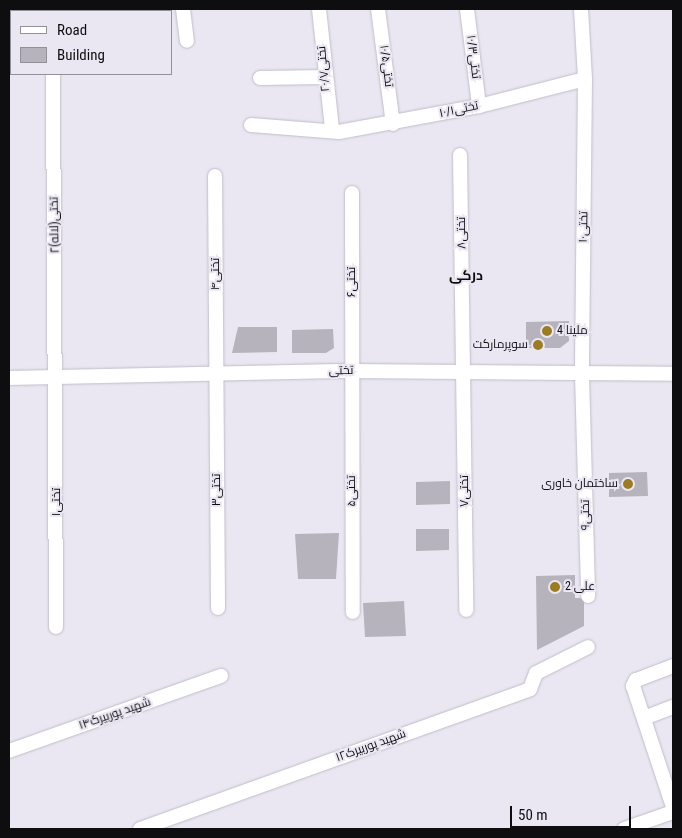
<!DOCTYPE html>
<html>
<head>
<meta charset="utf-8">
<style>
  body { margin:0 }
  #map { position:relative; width:682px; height:838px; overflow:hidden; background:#eae7f2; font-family:"Roboto Condensed",Cairo,sans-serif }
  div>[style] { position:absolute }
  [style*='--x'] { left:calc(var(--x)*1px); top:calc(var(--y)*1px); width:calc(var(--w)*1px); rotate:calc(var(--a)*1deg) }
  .building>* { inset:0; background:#b6b3bd }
  .roads { filter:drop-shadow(0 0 1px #bfbdc7) drop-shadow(0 0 1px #bfbdc7) }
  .street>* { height:14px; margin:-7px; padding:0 7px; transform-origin:7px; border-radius:7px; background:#fff }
  .dots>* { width:14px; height:14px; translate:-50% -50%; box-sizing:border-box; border:2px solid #eae7f2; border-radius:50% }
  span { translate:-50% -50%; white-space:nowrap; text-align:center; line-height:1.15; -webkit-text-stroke:4px #eae7f2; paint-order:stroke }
  .street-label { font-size:12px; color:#0e0d10 }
  .poi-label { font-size:12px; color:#0e0d10 }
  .left { translate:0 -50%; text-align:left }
  .right { translate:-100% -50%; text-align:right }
  .neighbourhood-label { font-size:14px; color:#0e0d10; font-weight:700 }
  .frame { position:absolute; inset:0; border:10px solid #0e0d10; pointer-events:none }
  .legend { position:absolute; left:10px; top:10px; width:162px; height:65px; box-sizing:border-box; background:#eae7f2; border:1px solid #929098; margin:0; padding:6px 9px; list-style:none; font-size:15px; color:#0e0d10 }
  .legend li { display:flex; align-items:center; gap:10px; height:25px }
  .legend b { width:25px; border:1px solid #929098 }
  .scale { position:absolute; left:510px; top:806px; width:121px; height:22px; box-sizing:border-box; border:2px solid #0e0d10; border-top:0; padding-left:6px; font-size:15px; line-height:18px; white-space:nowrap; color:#0e0d10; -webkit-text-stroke:4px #eae7f2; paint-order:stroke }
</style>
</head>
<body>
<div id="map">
  <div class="building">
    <div style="clip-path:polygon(569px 321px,569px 341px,560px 348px,526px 348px,526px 322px)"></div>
    <div style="clip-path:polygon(238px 327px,277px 327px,277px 352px,232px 353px)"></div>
    <div style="clip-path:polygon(333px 329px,334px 348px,326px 353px,292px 353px,292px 330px)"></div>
    <div style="clip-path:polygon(647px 472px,648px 496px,609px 497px,609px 473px)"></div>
    <div style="clip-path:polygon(450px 481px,450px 504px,416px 505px,416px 482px)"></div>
    <div style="clip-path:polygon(416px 529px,449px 529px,449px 550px,416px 551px)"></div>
    <div style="clip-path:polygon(339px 533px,336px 579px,298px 579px,295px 534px)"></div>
    <div style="clip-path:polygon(575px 575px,575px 598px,584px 598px,584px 626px,537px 650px,536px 576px)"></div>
    <div style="clip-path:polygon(404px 601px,406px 636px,365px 637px,363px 603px)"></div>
  </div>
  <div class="roads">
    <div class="street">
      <div style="--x:45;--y:9;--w:5;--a:0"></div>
      <div style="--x:183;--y:9;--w:32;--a:83"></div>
      <div style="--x:319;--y:9;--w:121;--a:83.8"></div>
      <div style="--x:378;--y:9;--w:116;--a:82.6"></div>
      <div style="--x:467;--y:9;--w:98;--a:82.9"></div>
      <div style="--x:581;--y:9;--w:70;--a:86.7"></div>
      <div style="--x:585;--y:79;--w:296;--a:90.6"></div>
      <div style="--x:582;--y:375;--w:221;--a:88.4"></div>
      <div style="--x:53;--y:74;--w:553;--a:89.69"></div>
      <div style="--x:260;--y:78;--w:65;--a:-0.9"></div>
      <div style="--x:251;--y:125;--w:88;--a:4.5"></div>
      <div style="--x:339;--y:132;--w:142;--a:-10.5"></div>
      <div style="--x:479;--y:106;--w:109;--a:-14.3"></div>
      <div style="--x:460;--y:155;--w:455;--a:89.2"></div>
      <div style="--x:215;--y:176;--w:432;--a:89.6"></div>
      <div style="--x:352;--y:193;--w:419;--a:89.9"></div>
      <div style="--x:9;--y:378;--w:342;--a:-1.2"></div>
      <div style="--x:351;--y:371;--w:322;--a:0.5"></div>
      <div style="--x:673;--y:666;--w:40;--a:159"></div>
      <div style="--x:636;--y:680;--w:7;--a:117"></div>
      <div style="--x:633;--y:686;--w:127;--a:71.7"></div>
      <div style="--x:644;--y:718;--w:31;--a:-21"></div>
      <div style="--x:9;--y:751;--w:225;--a:-19.5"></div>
      <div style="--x:140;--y:829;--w:414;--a:-19.7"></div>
      <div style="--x:530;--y:689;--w:17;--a:-69"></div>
      <div style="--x:536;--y:673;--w:58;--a:-26.6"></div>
      <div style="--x:624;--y:829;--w:52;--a:-19.1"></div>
    </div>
  </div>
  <div class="dots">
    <div style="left:547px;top:331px;background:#9b7c25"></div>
    <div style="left:538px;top:345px;background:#9b7c25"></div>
    <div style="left:628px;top:484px;background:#9b7c25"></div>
    <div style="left:555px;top:587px;background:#9b7c25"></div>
  </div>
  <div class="street-label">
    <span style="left:473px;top:57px;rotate:83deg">تختی۱۰/۳</span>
    <span style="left:386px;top:66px;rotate:83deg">تختی۱۰/۵</span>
    <span style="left:324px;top:69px;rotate:-95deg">تختی۲۰/۷</span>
    <span style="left:459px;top:110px;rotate:-12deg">تختی۱۰/۱</span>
    <span style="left:55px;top:225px;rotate:-91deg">۲تختی(لاله)</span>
    <span style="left:584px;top:227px;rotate:-89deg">تختی۱۰</span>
    <span style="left:462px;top:233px;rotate:-91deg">تختی۸</span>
    <span style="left:216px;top:274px;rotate:-90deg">تختی۴</span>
    <span style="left:352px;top:282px;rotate:-90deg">تختی۶</span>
    <span style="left:341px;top:371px;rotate:-1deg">تختی</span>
    <span style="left:217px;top:490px;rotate:-90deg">تختی۳</span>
    <span style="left:352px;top:491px;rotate:-91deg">تختی۵</span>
    <span style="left:465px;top:491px;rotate:-90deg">تختی۷</span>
    <span style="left:57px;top:502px;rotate:-90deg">تختی۱</span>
    <span style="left:586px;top:515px;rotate:-91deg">تختی۹</span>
    <span style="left:115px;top:714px;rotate:-19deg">شهید پوربیرک۱۴</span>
    <span style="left:371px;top:746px;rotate:-20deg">شهید پوربیرک۱۲</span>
  </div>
  <div class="poi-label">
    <span class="left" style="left:557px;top:331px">ملینا 4</span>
    <span class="right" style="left:528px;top:345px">سوپرمارکت</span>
    <span class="right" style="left:618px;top:484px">ساختمان خاوری</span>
    <span class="left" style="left:565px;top:587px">علی 2</span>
  </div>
  <div class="neighbourhood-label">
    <span style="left:466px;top:275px">درکی</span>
  </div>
  <div class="frame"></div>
  <ul class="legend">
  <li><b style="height:6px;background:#fff"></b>Road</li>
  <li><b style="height:14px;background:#b6b3bd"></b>Building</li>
  </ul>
  <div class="scale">50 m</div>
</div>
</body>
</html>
